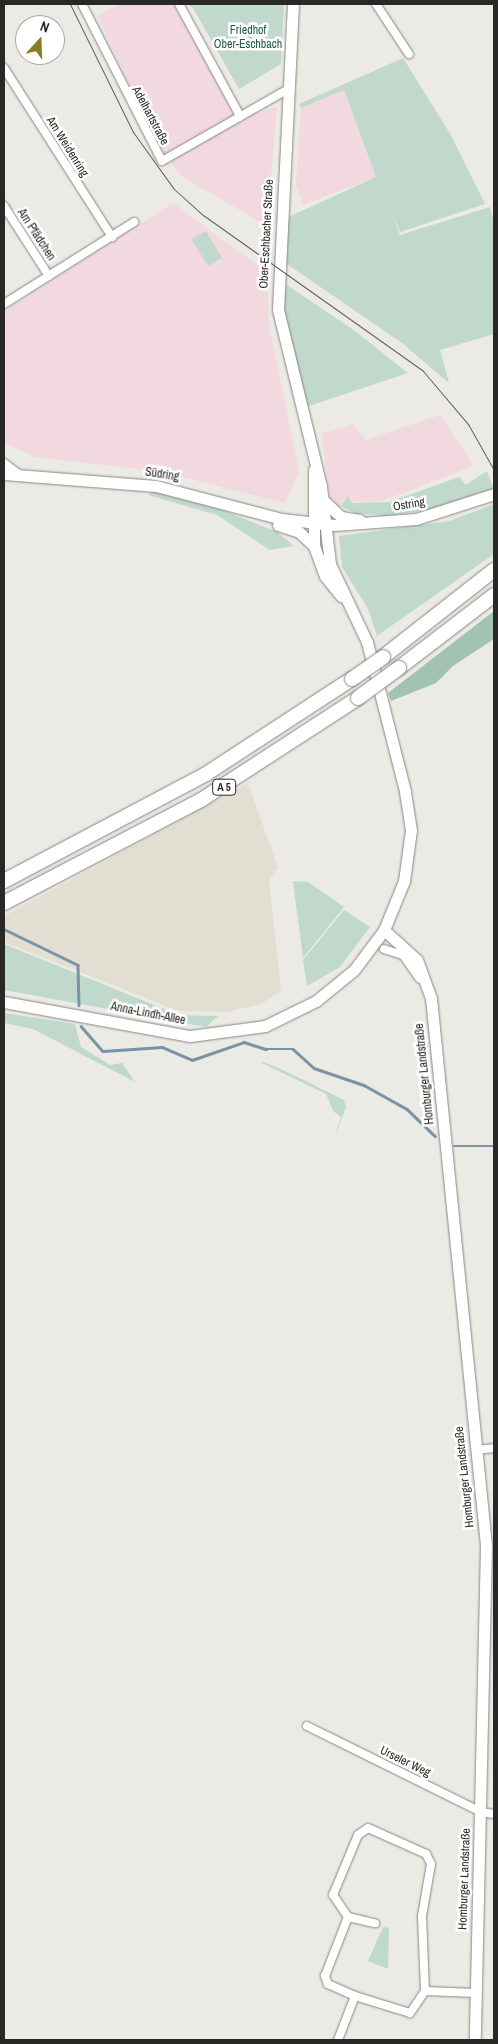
<!DOCTYPE html>
<html>
<head>
<meta charset="utf-8">
<style>
  body { margin:0 }
  #map { position:relative; width:498px; height:2044px; overflow:hidden; background:#eceae5; font-family:"Archivo Narrow",sans-serif }
  div>[style] { position:absolute }
  [style*='--x'] { left:calc(var(--x)*1px); top:calc(var(--y)*1px); width:calc(var(--w)*1px); rotate:calc(var(--a)*1deg) }
  .commercial>* { inset:0; background:#f2d9e0 }
  .built>* { inset:0; background:#e2ded2 }
  .green>* { inset:0; background:#c0d9cc }
  .forest>* { inset:0; background:#a2c3b2 }
  .stream>* { height:2.5px; margin:-1.25px; padding:0 1.25px; transform-origin:1.25px; border-radius:1.25px; background:#7a93a8 }
  .roads { filter:drop-shadow(0 0 1px #878681) drop-shadow(0 0 1px #878681) }
  .street>* { height:8px; margin:-4px; padding:0 4px; transform-origin:4px; border-radius:4px; background:#fff }
  .secondary>* { height:11px; margin:-5.5px; padding:0 5.5px; transform-origin:5.5px; border-radius:5.5px; background:#fff }
  .highway>* { height:14px; margin:-7px; padding:0 7px; transform-origin:7px; border-radius:7px; background:#fff }
  .tram>* { height:1px; margin:-0.5px; padding:0 0.5px; transform-origin:0.5px; border-radius:0.5px; background:#62615e }
  .bridges { filter:drop-shadow(0 0 1px #878681) drop-shadow(0 0 1px #878681) }
  .highway-bridge>* { height:14px; margin:-7px; padding:0 7px; transform-origin:7px; border-radius:7px; background:#fff }
  span { translate:-50% -50%; white-space:nowrap; text-align:center; line-height:1.15; -webkit-text-stroke:5px #fff; paint-order:stroke }
  .shield-label span { padding:1px 4px; background:#fff; border:1px solid; border-radius:4px; -webkit-text-stroke-width:0 }
  .shield-label { font-size:11px; color:#292826; font-weight:700 }
  .park-label { font-size:12px; color:#235c44 }
  .street-label { font-size:12px; color:#292826 }
  .frame { position:absolute; inset:0; border:5px solid #292826; pointer-events:none }
  .north { position:absolute; left:15px; top:15px; width:50px; height:50px; box-sizing:border-box; background:#fff; border:1px solid #a9a9a8; border-radius:50%; rotate:20deg; font-size:14px; font-weight:700; line-height:20px; text-align:center; color:#292826 }
  .north::after { content:''; display:block; margin:auto; width:18px; height:22px; background:#8b7d23; clip-path:polygon(50% 0,100% 100%,50% 72%,0 100%) }
</style>
</head>
<body>
<div id="map">
  <div class="commercial">
    <div style="clip-path:polygon(119px 4px,183px 4px,242px 118px,277px 106px,267px 226px,181px 176px,158px 145px,97px 16px)"></div>
    <div style="clip-path:polygon(344px 90px,376px 177px,303px 205px,296px 185px,301px 108px)"></div>
    <div style="clip-path:polygon(173px 203px,267px 272px,269px 326px,299px 471px,285px 503px,163px 472px,35px 457px,4px 443px,4px 311px)"></div>
    <div style="clip-path:polygon(440px 415px,474px 466px,382px 501px,352px 502px,348px 496px,338px 510px,330px 501px,322px 433px,353px 424px,366px 440px)"></div>
  </div>
  <div class="built">
    <div style="clip-path:polygon(248px 783px,278px 868px,269px 879px,281px 991px,261px 1004px,227px 1012px,178px 1011px,4px 942px,4px 916px)"></div>
  </div>
  <div class="green">
    <div style="clip-path:polygon(187px 4px,284px 4px,281px 64px,239px 89px,193px 8px)"></div>
    <div style="clip-path:polygon(403px 58px,451px 135px,485px 204px,400px 232px,391px 211px,400px 235px,490px 207px,494px 222px,494px 334px,440px 350px,449px 383px,402px 343px,284px 262px,286px 218px,376px 177px,344px 90px,301px 108px,299px 104px)"></div>
    <div style="clip-path:polygon(206px 231px,222px 258px,208px 266px,191px 239px)"></div>
    <div style="clip-path:polygon(284px 283px,355px 331px,408px 373px,306px 407px,284px 315px)"></div>
    <div style="clip-path:polygon(487px 471px,494px 490px,429px 510px,386px 516px,355px 513px,341px 506px,348px 496px,352px 503px,389px 502px,459px 477px,466px 485px)"></div>
    <div style="clip-path:polygon(155px 491px,193px 498px,277px 532px,294px 546px,270px 550px,217px 515px,148px 495px)"></div>
    <div style="clip-path:polygon(494px 504px,494px 554px,377px 636px,368px 609px,342px 567px,339px 536px,449px 521px)"></div>
    <div style="clip-path:polygon(293px 881px,308px 882px,344px 907px,303px 958px)"></div>
    <div style="clip-path:polygon(344px 910px,370px 927px,340px 967px,307px 986px,303px 960px)"></div>
    <div style="clip-path:polygon(4px 944px,179px 1015px,218px 1016px,206px 1027px,4px 990px)"></div>
    <div style="clip-path:polygon(4px 1013px,75px 1024px,81px 1047px,110px 1065px,122px 1063px,135px 1082px,33px 1029px,4px 1023px)"></div>
    <div style="clip-path:polygon(260px 1062px,263px 1062px,279px 1068px,344px 1100px,346px 1107px,334px 1139px,341px 1117px,333px 1111px,326px 1094px)"></div>
    <div style="clip-path:polygon(383px 1927px,389px 1928px,388px 1969px,368px 1961px)"></div>
  </div>
  <div class="forest">
    <div style="clip-path:polygon(494px 611px,494px 639px,453px 666px,436px 683px,391px 701px,388px 693px)"></div>
  </div>
  <div class="stream">
    <div style="--x:4;--y:929;--w:82;--a:25.9"></div>
    <div style="--x:78;--y:965;--w:40;--a:88.6"></div>
    <div style="--x:81;--y:1026;--w:33;--a:49"></div>
    <div style="--x:103;--y:1051;--w:59;--a:-3.9"></div>
    <div style="--x:162;--y:1047;--w:33;--a:23"></div>
    <div style="--x:192;--y:1060;--w:55;--a:-19.1"></div>
    <div style="--x:244;--y:1042;--w:23;--a:18"></div>
    <div style="--x:266;--y:1049;--w:27;--a:0"></div>
    <div style="--x:293;--y:1049;--w:28;--a:42"></div>
    <div style="--x:314;--y:1068;--w:53;--a:18.8"></div>
    <div style="--x:364;--y:1085;--w:49;--a:29.2"></div>
    <div style="--x:407;--y:1109;--w:39;--a:44"></div>
    <div style="--x:454;--y:1146;--w:40;--a:0"></div>
  </div>
  <div class="roads">
    <div class="street">
      <div style="--x:82;--y:4;--w:176;--a:63"></div>
      <div style="--x:162;--y:161;--w:145;--a:-29.7"></div>
      <div style="--x:179;--y:4;--w:128;--a:61.4"></div>
      <div style="--x:376;--y:4;--w:60;--a:56.6"></div>
      <div style="--x:4;--y:68;--w:201;--a:57.4"></div>
      <div style="--x:4;--y:206;--w:83;--a:57.3"></div>
      <div style="--x:4;--y:304;--w:154;--a:-32.2"></div>
      <div style="--x:4;--y:463;--w:20;--a:37"></div>
      <div style="--x:384;--y:949;--w:20;--a:18"></div>
      <div style="--x:403;--y:955;--w:29;--a:55"></div>
      <div style="--x:476;--y:1450;--w:18;--a:-6"></div>
      <div style="--x:307;--y:1726;--w:194;--a:26.3"></div>
      <div style="--x:481;--y:1812;--w:13;--a:9"></div>
      <div style="--x:368;--y:1828;--w:64;--a:24.1"></div>
      <div style="--x:426;--y:1854;--w:11;--a:63"></div>
      <div style="--x:431;--y:1864;--w:53;--a:99.8"></div>
      <div style="--x:422;--y:1916;--w:75;--a:87.7"></div>
      <div style="--x:425;--y:1991;--w:27;--a:124"></div>
      <div style="--x:410;--y:2013;--w:58;--a:-162.8"></div>
      <div style="--x:355;--y:1996;--w:30;--a:-156"></div>
      <div style="--x:328;--y:1984;--w:9;--a:-111"></div>
      <div style="--x:325;--y:1976;--w:63;--a:-68.7"></div>
      <div style="--x:348;--y:1917;--w:27;--a:-124"></div>
      <div style="--x:333;--y:1895;--w:65;--a:-67.4"></div>
      <div style="--x:358;--y:1835;--w:12;--a:-35"></div>
      <div style="--x:348;--y:1917;--w:28;--a:13"></div>
      <div style="--x:425;--y:1991;--w:50;--a:2.3"></div>
      <div style="--x:338;--y:2040;--w:47;--a:-68.9"></div>
    </div>
    <div class="secondary">
      <div style="--x:314;--y:470;--w:76;--a:90"></div>
      <div style="--x:314;--y:546;--w:32;--a:70"></div>
      <div style="--x:325;--y:576;--w:26;--a:51"></div>
      <div style="--x:4;--y:474;--w:152;--a:4.5"></div>
      <div style="--x:156;--y:486;--w:130;--a:14.7"></div>
      <div style="--x:282;--y:519;--w:53;--a:6.5"></div>
      <div style="--x:335;--y:525;--w:81;--a:-4.2"></div>
      <div style="--x:416;--y:519;--w:82;--a:-17.8"></div>
      <div style="--x:324;--y:501;--w:23;--a:43"></div>
      <div style="--x:341;--y:517;--w:19;--a:9"></div>
      <div style="--x:278;--y:525;--w:22;--a:18"></div>
      <div style="--x:299;--y:532;--w:21;--a:43"></div>
      <div style="--x:384;--y:930;--w:45;--a:42.3"></div>
      <div style="--x:417;--y:960;--w:40;--a:69.8"></div>
      <div style="--x:431;--y:998;--w:550;--a:84.26"></div>
      <div style="--x:486;--y:1545;--w:495;--a:91.3"></div>
      <div style="--x:4;--y:1002;--w:189;--a:10.4"></div>
      <div style="--x:190;--y:1036;--w:76;--a:-7.6"></div>
      <div style="--x:265;--y:1026;--w:57;--a:-26.1"></div>
      <div style="--x:316;--y:1001;--w:49;--a:-39.2"></div>
      <div style="--x:354;--y:970;--w:50;--a:-53.1"></div>
      <div style="--x:384;--y:930;--w:53;--a:-67.8"></div>
      <div style="--x:404;--y:881;--w:51;--a:-82.2"></div>
      <div style="--x:411;--y:830;--w:39;--a:-99"></div>
      <div style="--x:405;--y:791;--w:154;--a:-104.3"></div>
      <div style="--x:367;--y:642;--w:86;--a:-115.4"></div>
      <div style="--x:330;--y:564;--w:79;--a:-96.6"></div>
      <div style="--x:321;--y:486;--w:181;--a:-103.7"></div>
      <div style="--x:278;--y:310;--w:306;--a:-87.2"></div>
    </div>
    <div class="highway">
      <div style="--x:383;--y:657;--w:141;--a:-38.1"></div>
      <div style="--x:399;--y:668;--w:120;--a:-37.5"></div>
      <div style="--x:4;--y:881;--w:229;--a:-27.9"></div>
      <div style="--x:206;--y:774;--w:174;--a:-33.1"></div>
      <div style="--x:4;--y:903;--w:222;--a:-27.6"></div>
      <div style="--x:201;--y:800;--w:187;--a:-33"></div>
    </div>
  </div>
  <div class="tram">
    <div style="--x:70;--y:4;--w:143;--a:63.8"></div>
    <div style="--x:133;--y:132;--w:70;--a:54.3"></div>
    <div style="--x:174;--y:189;--w:39;--a:42"></div>
    <div style="--x:203;--y:215;--w:270;--a:35.3"></div>
    <div style="--x:423;--y:371;--w:70;--a:49.7"></div>
    <div style="--x:468;--y:424;--w:53;--a:60.5"></div>
  </div>
  <div class="bridges">
    <div class="highway-bridge">
      <div style="--x:352;--y:679;--w:38;--a:-35"></div>
      <div style="--x:358;--y:698;--w:51;--a:-36.2"></div>
    </div>
  </div>
  <div class="shield-label">
    <span style="left:224px;top:787px">A 5</span>
  </div>
  <div class="park-label">
    <span style="left:248px;top:38px">Friedhof<br>Ober-Eschbach</span>
  </div>
  <div class="street-label">
    <span style="left:150px;top:116px;rotate:62deg">Adelhartstraße</span>
    <span style="left:67px;top:147px;rotate:58deg">Am Weidenring</span>
    <span style="left:267px;top:234px;rotate:-87deg">Ober-Eschbacher Straße</span>
    <span style="left:36px;top:235px;rotate:57deg">Am Pfädchen</span>
    <span style="left:162px;top:475px;rotate:9deg">Südring</span>
    <span style="left:409px;top:505px;rotate:-10deg">Ostring</span>
    <span style="left:148px;top:1014px;rotate:11deg">Anna-Lindh-Allee</span>
    <span style="left:425px;top:1074px;rotate:-96deg">Homburger Landstraße</span>
    <span style="left:465px;top:1477px;rotate:-96deg">Homburger Landstraße</span>
    <span style="left:405px;top:1762px;rotate:26deg">Urseler Weg</span>
    <span style="left:465px;top:1879px;rotate:-88deg">Homburger Landstraße</span>
  </div>
  <div class="frame"></div>
  <div class="north">N</div>
</div>
</body>
</html>
